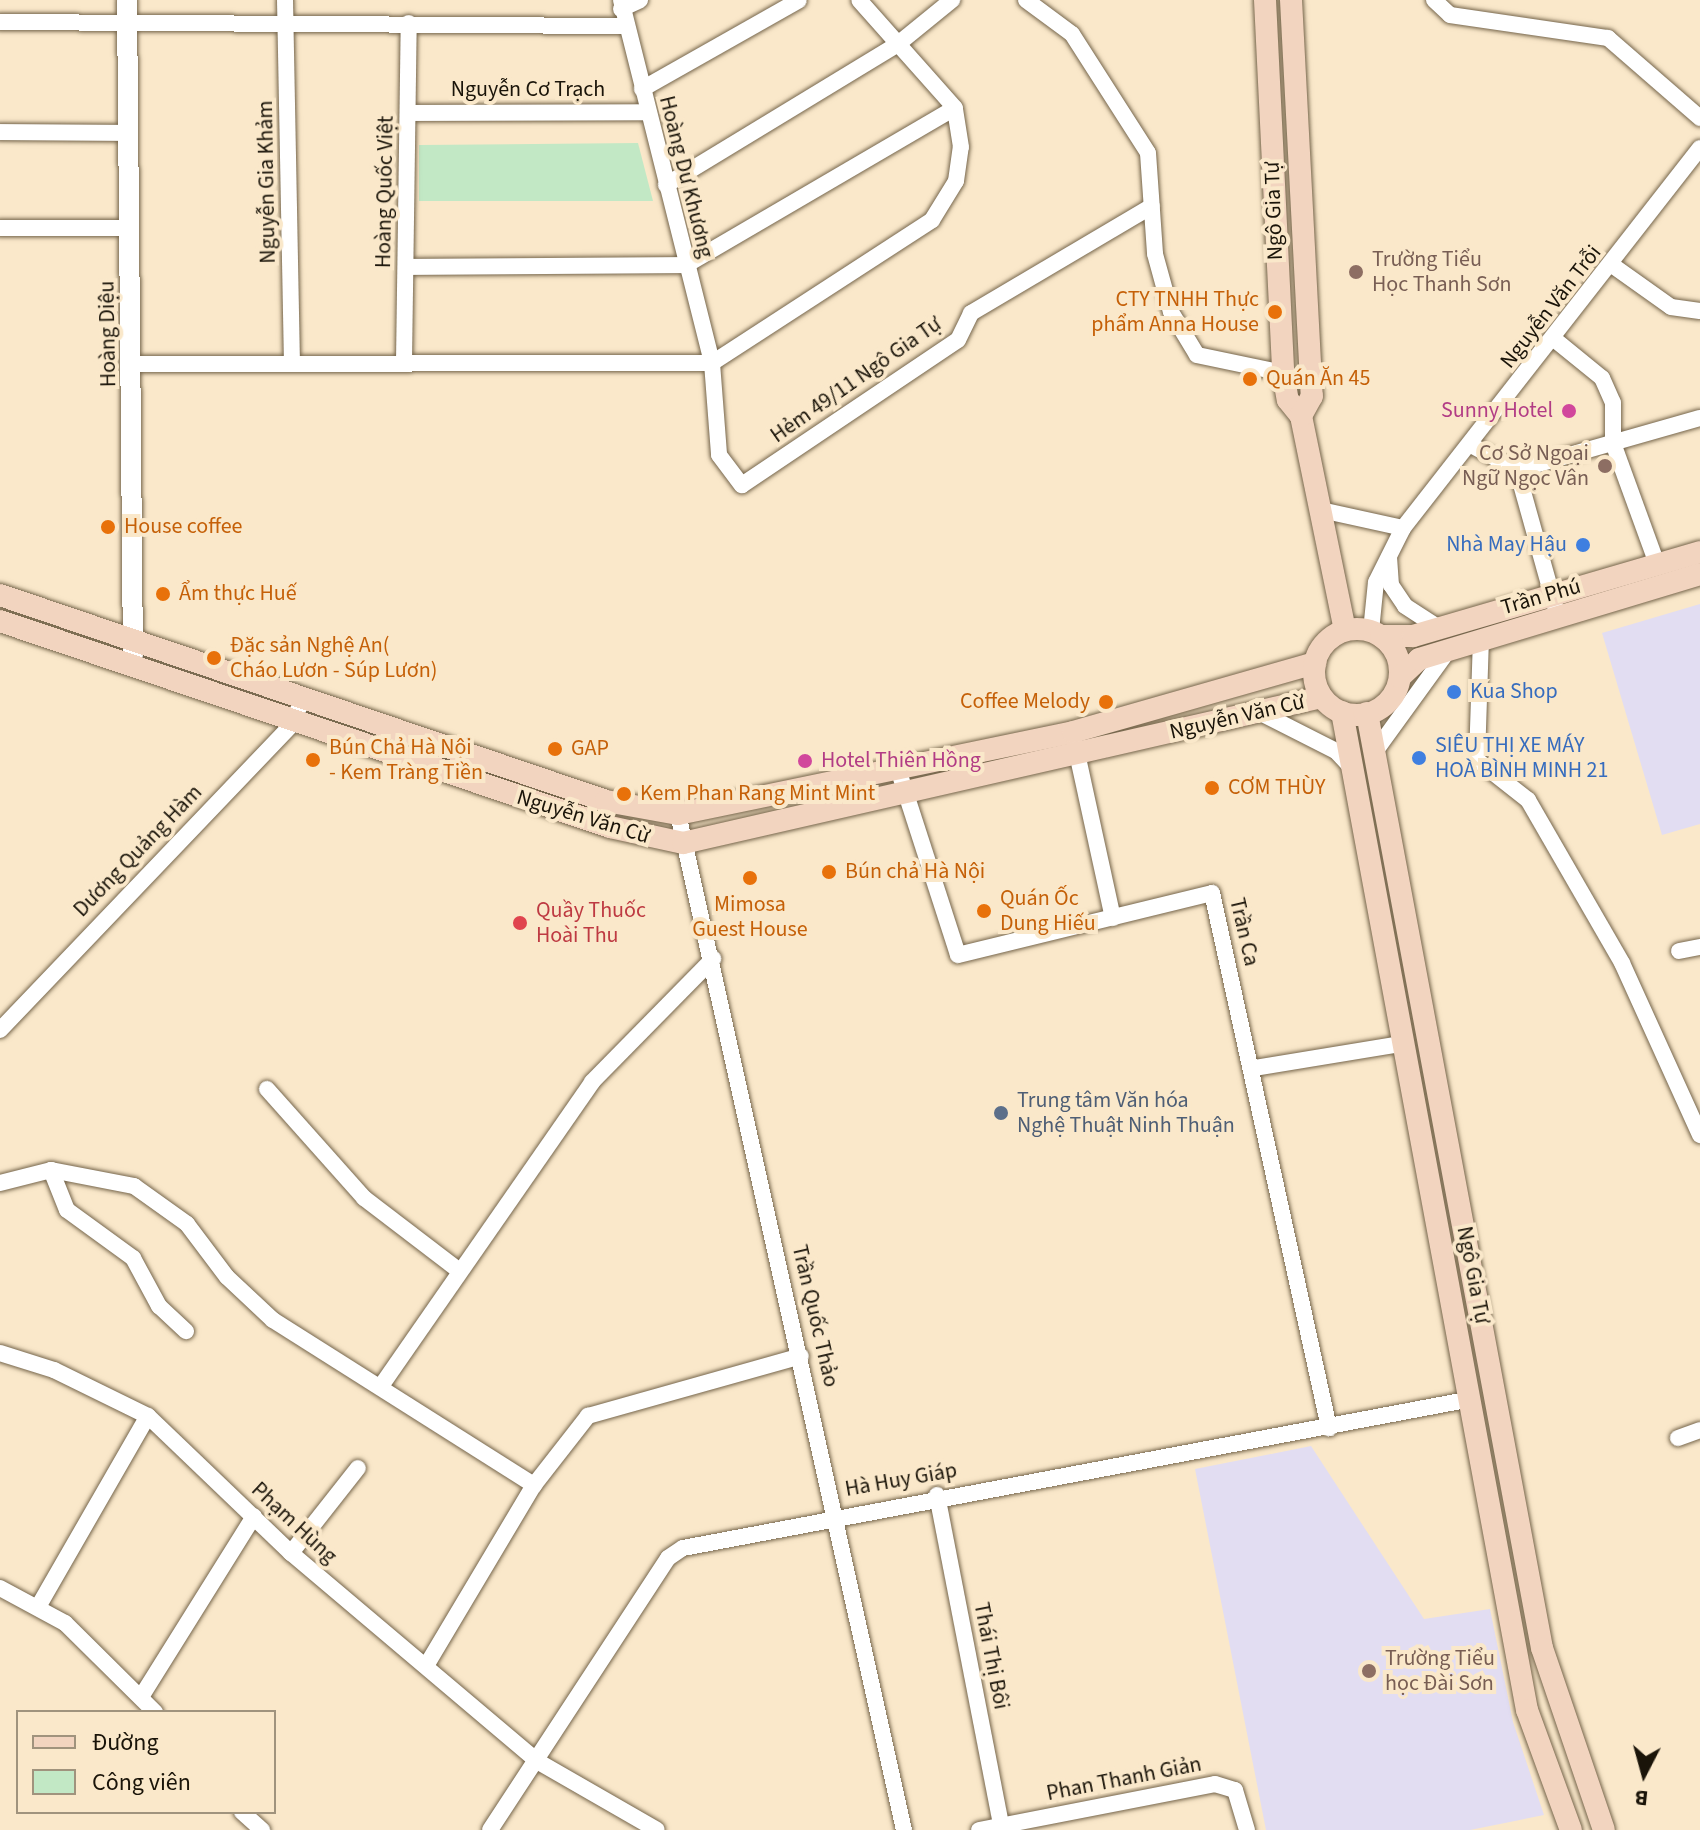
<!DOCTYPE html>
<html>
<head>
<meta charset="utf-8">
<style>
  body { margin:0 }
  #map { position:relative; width:1700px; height:1830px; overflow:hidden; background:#fae8ca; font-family:"Source Sans 3",sans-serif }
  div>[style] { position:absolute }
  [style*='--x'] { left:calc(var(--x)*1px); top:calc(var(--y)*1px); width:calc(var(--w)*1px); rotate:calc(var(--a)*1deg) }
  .education>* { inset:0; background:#e2ddf2 }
  .green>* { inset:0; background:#c2e8c5 }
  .roads { filter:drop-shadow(0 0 2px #75654b) drop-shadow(0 0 2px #75654b) }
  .minor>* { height:16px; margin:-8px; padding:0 8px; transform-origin:8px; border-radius:8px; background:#fff }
  .tertiary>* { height:20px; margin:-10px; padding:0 10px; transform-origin:10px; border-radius:10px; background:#fff }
  .secondary>* { height:22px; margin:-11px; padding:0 11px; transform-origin:11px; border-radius:11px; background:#f2d4bf }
  .secondary>.ring { margin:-11px; padding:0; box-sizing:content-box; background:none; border:22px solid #f2d4bf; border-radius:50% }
  .dots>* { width:22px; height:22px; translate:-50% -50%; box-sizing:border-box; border:4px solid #fae8ca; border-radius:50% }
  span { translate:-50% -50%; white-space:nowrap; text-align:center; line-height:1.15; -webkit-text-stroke:8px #fae8ca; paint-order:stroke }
  .street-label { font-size:22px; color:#1a1409 }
  .education-label { font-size:22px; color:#785e54 }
  .left { translate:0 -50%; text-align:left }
  .right { translate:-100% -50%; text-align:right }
  .food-label { font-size:22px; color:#c56008 }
  .hotel-label { font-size:22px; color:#b23c85 }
  .shop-label { font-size:22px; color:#366cbe }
  .health-label { font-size:22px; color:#be3a42 }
  .service-label { font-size:22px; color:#4e5e75 }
  .legend { position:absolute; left:16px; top:1710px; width:260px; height:104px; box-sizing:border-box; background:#fae8ca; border:2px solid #a0937d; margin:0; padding:10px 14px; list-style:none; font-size:24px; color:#1a1409 }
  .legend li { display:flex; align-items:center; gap:16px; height:40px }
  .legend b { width:40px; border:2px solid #a0937d }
  .north { position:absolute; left:1604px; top:1734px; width:80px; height:80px; -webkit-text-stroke:6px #fae8ca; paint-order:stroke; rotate:186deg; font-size:22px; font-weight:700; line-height:32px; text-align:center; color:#1a1409 }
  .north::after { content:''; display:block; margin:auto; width:28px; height:36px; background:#1a1409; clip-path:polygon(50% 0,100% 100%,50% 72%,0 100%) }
</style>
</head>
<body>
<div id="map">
  <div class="education">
    <div style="clip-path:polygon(1700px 604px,1700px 824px,1662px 835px,1602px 633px)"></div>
    <div style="clip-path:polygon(1311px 1446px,1424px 1619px,1490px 1609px,1513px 1722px,1544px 1815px,1470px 1830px,1266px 1830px,1195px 1469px)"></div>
  </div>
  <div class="green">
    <div style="clip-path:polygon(638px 143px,653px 201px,419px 201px,419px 145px)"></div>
  </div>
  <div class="roads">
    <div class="minor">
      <div style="--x:285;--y:0;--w:362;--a:88.9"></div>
      <div style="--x:621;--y:0;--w:374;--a:75.9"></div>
      <div style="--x:712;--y:363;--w:92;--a:85.6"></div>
      <div style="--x:719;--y:455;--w:38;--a:53"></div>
      <div style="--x:742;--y:485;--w:260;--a:-33.9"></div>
      <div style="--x:958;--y:340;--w:30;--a:-64"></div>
      <div style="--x:971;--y:313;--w:210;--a:-30.6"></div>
      <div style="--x:1026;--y:0;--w:57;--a:36.5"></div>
      <div style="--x:1072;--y:34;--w:141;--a:57.4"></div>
      <div style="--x:1148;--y:153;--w:101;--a:86"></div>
      <div style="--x:1155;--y:254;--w:60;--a:74.6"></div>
      <div style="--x:1171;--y:312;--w:50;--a:58.8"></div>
      <div style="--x:1197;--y:355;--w:88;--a:11.8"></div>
      <div style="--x:1434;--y:0;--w:22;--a:43"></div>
      <div style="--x:1450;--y:15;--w:160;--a:8.3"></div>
      <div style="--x:1608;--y:38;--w:122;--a:41"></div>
      <div style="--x:621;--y:9;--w:21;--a:-25"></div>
      <div style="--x:0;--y:22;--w:626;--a:0.37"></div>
      <div style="--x:642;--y:89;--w:180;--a:-29.5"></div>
      <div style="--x:408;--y:113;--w:240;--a:-0.2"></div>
      <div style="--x:0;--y:132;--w:129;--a:0.4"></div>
      <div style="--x:666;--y:185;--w:271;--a:-31.3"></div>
      <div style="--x:898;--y:44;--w:70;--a:-39.2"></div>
      <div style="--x:0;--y:228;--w:131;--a:0"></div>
      <div style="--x:1612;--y:265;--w:72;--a:35.4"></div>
      <div style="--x:1671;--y:307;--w:29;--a:8"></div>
      <div style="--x:406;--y:267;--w:280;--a:-0.4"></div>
      <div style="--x:686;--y:265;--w:311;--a:-30.3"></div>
      <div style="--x:1554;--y:339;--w:62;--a:39.1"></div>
      <div style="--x:1602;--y:378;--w:27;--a:66"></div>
      <div style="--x:1613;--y:403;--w:40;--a:90"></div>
      <div style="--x:1613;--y:443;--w:129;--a:70"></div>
      <div style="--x:404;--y:362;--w:339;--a:-89.2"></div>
      <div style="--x:133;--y:364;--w:579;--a:-0.1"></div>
      <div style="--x:712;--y:363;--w:262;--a:-33"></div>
      <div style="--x:932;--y:220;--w:46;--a:-58.4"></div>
      <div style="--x:956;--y:181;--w:34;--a:-82"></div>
      <div style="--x:961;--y:147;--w:39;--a:-99"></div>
      <div style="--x:955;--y:108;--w:144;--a:-131.6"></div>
      <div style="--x:1471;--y:445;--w:52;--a:28.5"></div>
      <div style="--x:1517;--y:470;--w:190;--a:-15.9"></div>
      <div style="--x:1517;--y:470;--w:141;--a:74.4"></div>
      <div style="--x:1321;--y:510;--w:84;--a:12.4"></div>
      <div style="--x:1389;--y:557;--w:28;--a:86"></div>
      <div style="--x:1391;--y:585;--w:25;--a:56"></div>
      <div style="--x:1405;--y:606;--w:40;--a:32.9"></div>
      <div style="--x:1371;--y:631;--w:49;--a:-84.2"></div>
      <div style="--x:1376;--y:582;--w:60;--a:-63.4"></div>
      <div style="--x:1403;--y:528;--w:482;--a:-52"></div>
      <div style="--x:1481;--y:638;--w:122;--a:91.9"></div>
      <div style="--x:1477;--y:760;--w:65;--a:38.1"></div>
      <div style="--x:1528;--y:800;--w:188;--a:60"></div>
      <div style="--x:1622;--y:963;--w:189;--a:65.6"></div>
      <div style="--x:1261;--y:713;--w:84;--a:26.9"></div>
      <div style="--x:1336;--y:751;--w:23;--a:47"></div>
      <div style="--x:1075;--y:744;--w:178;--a:77.7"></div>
      <div style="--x:1374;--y:753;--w:130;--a:-54.1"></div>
      <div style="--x:898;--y:769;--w:195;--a:72.1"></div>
      <div style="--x:958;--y:955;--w:261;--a:-13.7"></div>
      <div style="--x:1212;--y:893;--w:548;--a:77.66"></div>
      <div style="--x:678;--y:814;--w:1041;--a:77.46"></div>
      <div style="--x:1679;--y:951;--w:21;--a:-11"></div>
      <div style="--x:0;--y:1030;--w:424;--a:-46.3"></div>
      <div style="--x:293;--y:723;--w:25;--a:-69"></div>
      <div style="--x:1254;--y:1068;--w:149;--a:-9.3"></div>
      <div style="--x:267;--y:1089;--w:146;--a:48.3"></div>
      <div style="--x:364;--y:1198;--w:117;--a:37.4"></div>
      <div style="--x:51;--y:1170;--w:43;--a:68.2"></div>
      <div style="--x:67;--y:1210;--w:82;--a:36"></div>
      <div style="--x:133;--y:1258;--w:55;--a:61.6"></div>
      <div style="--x:159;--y:1306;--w:37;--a:43"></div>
      <div style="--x:0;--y:1183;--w:53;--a:-14.3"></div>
      <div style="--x:51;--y:1170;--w:85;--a:10.9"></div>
      <div style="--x:134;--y:1186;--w:65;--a:35.6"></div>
      <div style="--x:187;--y:1224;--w:66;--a:53"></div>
      <div style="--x:227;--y:1277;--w:63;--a:43.1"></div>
      <div style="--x:273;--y:1320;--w:309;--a:32.3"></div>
      <div style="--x:0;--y:1353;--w:57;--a:17.5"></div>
      <div style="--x:54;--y:1370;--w:105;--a:26.1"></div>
      <div style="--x:148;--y:1416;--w:198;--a:43.8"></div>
      <div style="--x:291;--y:1553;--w:322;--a:40.2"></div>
      <div style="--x:537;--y:1761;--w:138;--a:29.9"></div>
      <div style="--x:381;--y:1386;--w:370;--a:-55.2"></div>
      <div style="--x:592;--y:1082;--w:173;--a:-45.5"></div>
      <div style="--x:1678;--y:1438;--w:23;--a:-20"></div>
      <div style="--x:937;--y:1495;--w:336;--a:79"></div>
      <div style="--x:291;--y:1553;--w:108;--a:-51.8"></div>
      <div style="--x:0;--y:1588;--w:74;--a:28.3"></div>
      <div style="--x:65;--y:1623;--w:127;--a:44.7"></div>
      <div style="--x:38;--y:1607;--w:220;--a:-60.1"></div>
      <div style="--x:426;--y:1666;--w:211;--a:-59.2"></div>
      <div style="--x:534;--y:1485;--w:88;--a:-52"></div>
      <div style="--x:588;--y:1416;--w:221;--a:-15.7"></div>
      <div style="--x:141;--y:1697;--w:213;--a:-58"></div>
      <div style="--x:242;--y:1812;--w:27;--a:42"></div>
      <div style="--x:490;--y:1830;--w:325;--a:-56.8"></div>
      <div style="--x:668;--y:1558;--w:18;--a:-34"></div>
      <div style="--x:683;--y:1548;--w:797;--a:-10.7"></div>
      <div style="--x:979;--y:1830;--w:240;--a:-11"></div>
      <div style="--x:1215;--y:1784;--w:21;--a:17"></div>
      <div style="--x:1235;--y:1790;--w:42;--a:73.3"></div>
    </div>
    <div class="tertiary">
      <div style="--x:127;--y:0;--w:655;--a:89.48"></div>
    </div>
    <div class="secondary">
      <div style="--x:1265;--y:0;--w:373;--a:87.2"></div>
      <div style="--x:1283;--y:373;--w:27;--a:80"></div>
      <div style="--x:1288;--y:400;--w:21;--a:51"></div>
      <div style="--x:1301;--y:416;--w:218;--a:78.4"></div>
      <div style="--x:1291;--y:0;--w:397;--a:87"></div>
      <div style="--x:1312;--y:396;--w:23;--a:119"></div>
      <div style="--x:0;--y:595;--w:640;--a:18.77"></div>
      <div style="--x:606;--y:801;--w:73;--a:10.2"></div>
      <div style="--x:678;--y:814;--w:403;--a:-11.7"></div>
      <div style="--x:1073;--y:732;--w:252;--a:-15.9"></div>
      <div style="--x:0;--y:621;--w:644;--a:18.66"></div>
      <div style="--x:610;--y:827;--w:75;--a:12.4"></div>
      <div style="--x:683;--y:843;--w:655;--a:-12.87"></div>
      <div class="ring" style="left:1314px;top:629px;width:64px;height:64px"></div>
      <div style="--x:1381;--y:636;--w:32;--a:0"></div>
      <div style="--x:1413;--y:636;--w:299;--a:-16.3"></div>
      <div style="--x:1400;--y:677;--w:26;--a:-43"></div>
      <div style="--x:1419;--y:659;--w:294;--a:-16.8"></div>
      <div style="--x:1342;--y:712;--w:1015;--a:79.5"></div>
      <div style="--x:1527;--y:1710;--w:128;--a:69.9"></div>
      <div style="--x:1367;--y:713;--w:951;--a:79.4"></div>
      <div style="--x:1542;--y:1648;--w:192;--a:71.2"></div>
    </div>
  </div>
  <div class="dots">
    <div style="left:1356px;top:272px;background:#8d6e63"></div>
    <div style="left:1275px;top:312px;background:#e8710a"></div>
    <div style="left:1250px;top:379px;background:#e8710a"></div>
    <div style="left:1569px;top:411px;background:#d1479c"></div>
    <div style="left:1605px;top:466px;background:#8d6e63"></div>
    <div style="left:108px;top:527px;background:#e8710a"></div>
    <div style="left:1583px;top:545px;background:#3f7fe0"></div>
    <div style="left:163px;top:594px;background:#e8710a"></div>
    <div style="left:214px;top:658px;background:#e8710a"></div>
    <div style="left:1454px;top:692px;background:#3f7fe0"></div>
    <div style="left:1106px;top:702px;background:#e8710a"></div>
    <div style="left:555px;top:749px;background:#e8710a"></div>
    <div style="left:1419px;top:758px;background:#3f7fe0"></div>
    <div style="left:313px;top:760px;background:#e8710a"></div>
    <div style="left:805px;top:761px;background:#d1479c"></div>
    <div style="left:1212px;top:788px;background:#e8710a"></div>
    <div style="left:624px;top:794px;background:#e8710a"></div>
    <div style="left:829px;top:872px;background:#e8710a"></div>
    <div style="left:750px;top:878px;background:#e8710a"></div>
    <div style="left:984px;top:911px;background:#e8710a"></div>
    <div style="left:520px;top:923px;background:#e0444e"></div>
    <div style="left:1001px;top:1113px;background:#5c6f8a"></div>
    <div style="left:1369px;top:1671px;background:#8d6e63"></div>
  </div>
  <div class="street-label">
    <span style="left:528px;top:90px">Nguyễn Cơ Trạch</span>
    <span style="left:686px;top:177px;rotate:76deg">Hoàng Dư Khương</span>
    <span style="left:267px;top:182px;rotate:-91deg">Nguyễn Gia Khảm</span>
    <span style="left:385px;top:192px;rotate:-89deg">Hoàng Quốc Việt</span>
    <span style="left:1274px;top:211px;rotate:-92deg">Ngô Gia Tự</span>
    <span style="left:1551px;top:307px;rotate:-52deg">Nguyễn Văn Trỗi</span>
    <span style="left:108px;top:334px;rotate:-91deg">Hoàng Diệu</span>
    <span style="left:856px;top:380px;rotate:-35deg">Hẻm 49/11 Ngô Gia Tự</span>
    <span style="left:1541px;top:597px;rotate:-16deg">Trần Phú</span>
    <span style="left:1237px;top:717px;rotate:-13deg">Nguyễn Văn Cừ</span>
    <span style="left:583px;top:817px;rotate:17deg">Nguyễn Văn Cừ</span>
    <span style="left:138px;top:851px;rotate:-46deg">Dương Quảng Hàm</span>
    <span style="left:1244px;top:932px;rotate:77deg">Trần Ca</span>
    <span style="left:1473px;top:1275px;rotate:79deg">Ngô Gia Tự</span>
    <span style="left:815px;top:1316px;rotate:77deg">Trần Quốc Thảo</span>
    <span style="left:901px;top:1480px;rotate:-10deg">Hà Huy Giáp</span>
    <span style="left:294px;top:1523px;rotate:43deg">Phạm Hùng</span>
    <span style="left:991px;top:1656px;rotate:79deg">Thái Thị Bôi</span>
    <span style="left:1124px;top:1779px;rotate:-11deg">Phan Thanh Giản</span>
  </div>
  <div class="education-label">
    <span class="left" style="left:1372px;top:272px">Trường Tiểu<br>Học Thanh Sơn</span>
    <span class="right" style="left:1589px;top:466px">Cơ Sở Ngoại<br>Ngữ Ngọc Vân</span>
    <span class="left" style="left:1385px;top:1671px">Trường Tiểu<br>học Đài Sơn</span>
  </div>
  <div class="food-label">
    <span class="right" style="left:1259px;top:312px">CTY TNHH Thực<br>phẩm Anna House</span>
    <span class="left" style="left:1266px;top:379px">Quán Ăn 45</span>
    <span class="left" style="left:124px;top:527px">House coffee</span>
    <span class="left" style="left:179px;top:594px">Ẩm thực Huế</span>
    <span class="left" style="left:230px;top:658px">Đặc sản Nghệ An(<br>Cháo Lươn - Súp Lươn)</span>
    <span class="right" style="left:1090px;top:702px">Coffee Melody</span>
    <span class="left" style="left:329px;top:760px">Bún Chả Hà Nội<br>- Kem Tràng Tiền</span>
    <span class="left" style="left:571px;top:749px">GAP</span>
    <span class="left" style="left:1228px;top:788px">CƠM THÙY</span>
    <span class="left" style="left:640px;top:794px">Kem Phan Rang Mint Mint</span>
    <span class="left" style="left:845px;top:872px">Bún chả Hà Nội</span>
    <span class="left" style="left:1000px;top:911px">Quán Ốc<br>Dung Hiếu</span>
    <span style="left:750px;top:917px">Mimosa<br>Guest House</span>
  </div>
  <div class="hotel-label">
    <span class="right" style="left:1553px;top:411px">Sunny Hotel</span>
    <span class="left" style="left:821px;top:761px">Hotel Thiên Hồng</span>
  </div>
  <div class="shop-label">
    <span class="right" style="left:1567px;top:545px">Nhà May Hậu</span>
    <span class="left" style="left:1470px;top:692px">Kua Shop</span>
    <span class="left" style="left:1435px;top:758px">SIÊU THỊ XE MÁY<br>HOÀ BÌNH MINH 21</span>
  </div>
  <div class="health-label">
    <span class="left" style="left:536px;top:923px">Quầy Thuốc<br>Hoài Thu</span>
  </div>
  <div class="service-label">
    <span class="left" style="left:1017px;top:1113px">Trung tâm Văn hóa<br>Nghệ Thuật Ninh Thuận</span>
  </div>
  <ul class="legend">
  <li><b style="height:10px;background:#f2d4bf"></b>Đường</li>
  <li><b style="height:22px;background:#c2e8c5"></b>Công viên</li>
  </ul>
  <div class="north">B</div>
</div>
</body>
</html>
